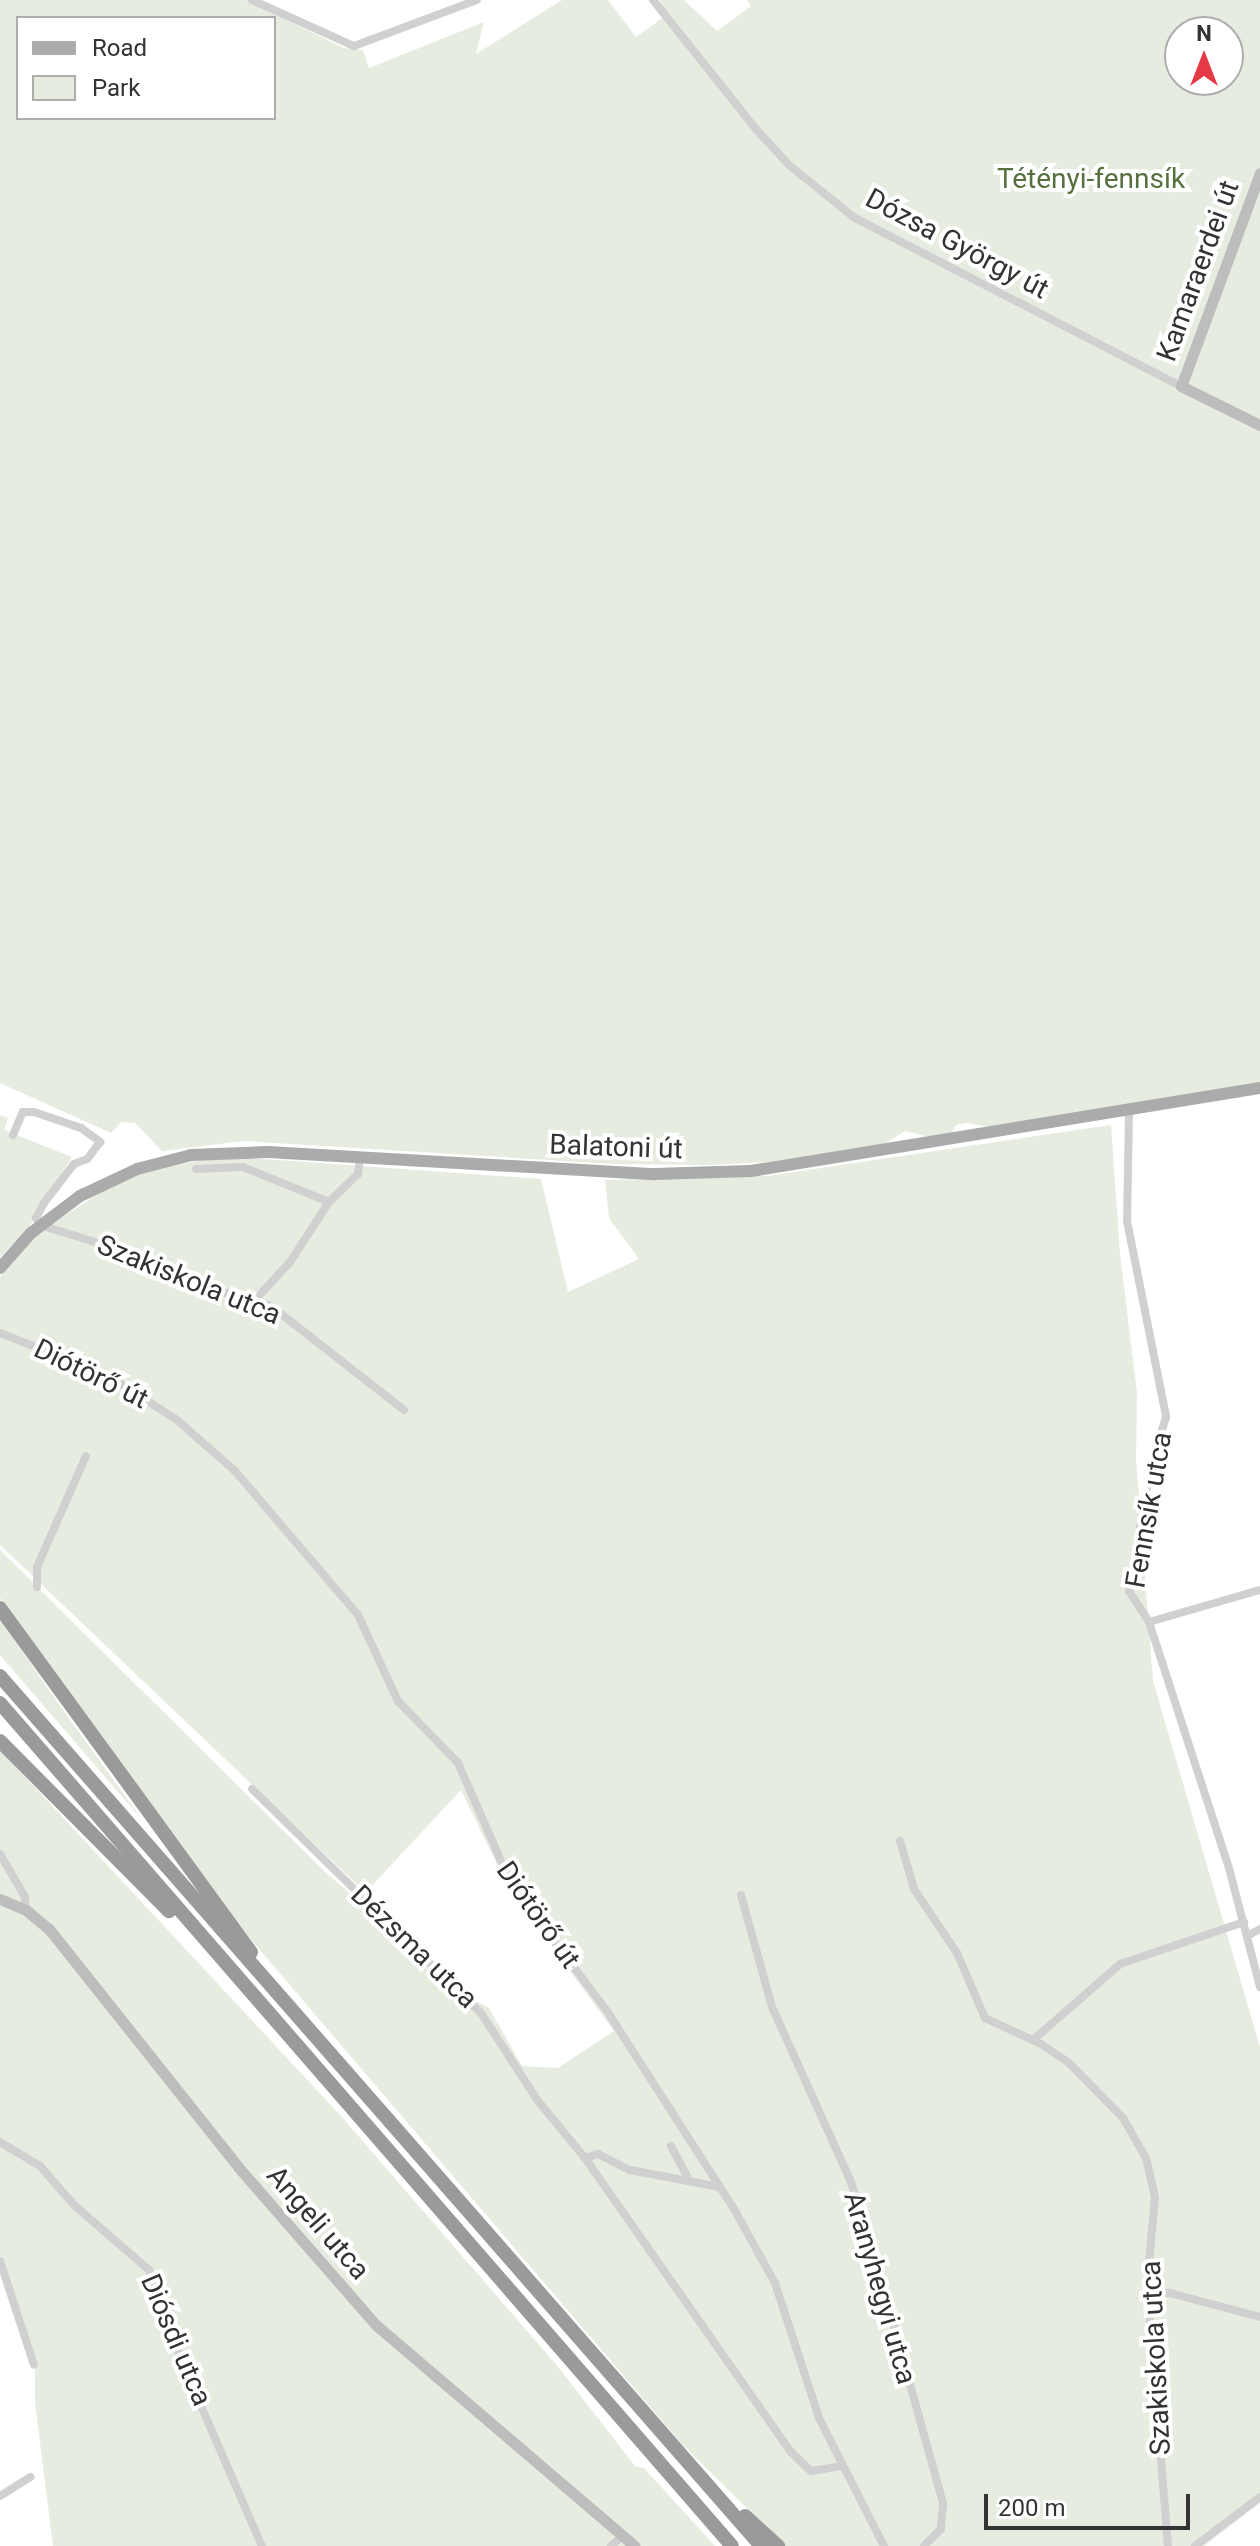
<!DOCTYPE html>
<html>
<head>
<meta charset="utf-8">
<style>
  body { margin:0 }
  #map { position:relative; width:1260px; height:2546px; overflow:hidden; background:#fff; font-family:Roboto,sans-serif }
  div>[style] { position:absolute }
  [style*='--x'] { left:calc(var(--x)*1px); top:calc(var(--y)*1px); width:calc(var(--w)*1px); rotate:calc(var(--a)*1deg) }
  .green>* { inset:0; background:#e6ecdf }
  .street>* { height:8px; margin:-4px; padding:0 4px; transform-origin:4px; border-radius:4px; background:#d0d0d0 }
  .secondary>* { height:11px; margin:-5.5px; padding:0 5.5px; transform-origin:5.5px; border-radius:5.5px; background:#bdbdbd }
  .primary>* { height:12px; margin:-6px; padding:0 6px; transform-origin:6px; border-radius:6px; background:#ababab }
  .highway>* { height:14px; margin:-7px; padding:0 7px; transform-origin:7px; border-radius:7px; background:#9a9a9a }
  span { translate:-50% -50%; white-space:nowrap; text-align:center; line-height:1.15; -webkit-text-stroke:8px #fff; paint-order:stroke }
  .park-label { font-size:28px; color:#56703f }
  .street-label { font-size:28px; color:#333 }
  .legend { position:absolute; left:16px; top:16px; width:260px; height:104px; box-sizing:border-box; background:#fff; border:2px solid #adadad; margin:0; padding:10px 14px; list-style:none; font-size:24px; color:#333 }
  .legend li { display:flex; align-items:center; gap:16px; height:40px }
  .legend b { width:40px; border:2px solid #adadad }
  .north { position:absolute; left:1164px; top:16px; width:80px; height:80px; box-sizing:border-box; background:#fff; border:2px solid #adadad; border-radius:50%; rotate:0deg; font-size:22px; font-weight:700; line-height:32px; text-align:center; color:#333 }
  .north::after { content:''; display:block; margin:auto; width:28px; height:36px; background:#e63946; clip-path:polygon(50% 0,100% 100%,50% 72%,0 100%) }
  .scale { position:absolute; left:984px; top:2494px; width:206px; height:36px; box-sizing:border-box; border:4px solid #333; border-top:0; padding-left:10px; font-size:24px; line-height:28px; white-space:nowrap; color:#333; -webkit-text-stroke:6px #fff; paint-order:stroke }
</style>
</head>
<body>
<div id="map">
  <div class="green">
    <div style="clip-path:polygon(evenodd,0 0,246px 0,344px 48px,363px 50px,369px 68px,484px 22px,476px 54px,562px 0,608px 0,636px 37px,664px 17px,660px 0,684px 0,717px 31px,751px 6px,747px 0,1260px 0,1260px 1083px,989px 1127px,966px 1123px,956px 1125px,952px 1133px,930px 1137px,905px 1131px,884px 1144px,770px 1162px,709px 1165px,614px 1164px,243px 1141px,162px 1151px,135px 1123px,121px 1122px,111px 1133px,0 1083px,0 0,18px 18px,274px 18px,274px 118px,18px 118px,18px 18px,0 0,1180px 32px,1228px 32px,1228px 80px,1180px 80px,1180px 32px)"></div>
    <div style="clip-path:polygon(0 1115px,8px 1118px,4px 1130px,72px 1157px,29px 1227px,0 1257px)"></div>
    <div style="clip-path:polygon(evenodd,1111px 1125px,1120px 1254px,1137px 1393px,1136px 1459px,1153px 1681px,1260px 2047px,1260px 2503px,1204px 2546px,785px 2546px,681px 2443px,248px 1936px,0 1598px,0 1550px,325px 1872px,358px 1900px,365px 1892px,0 1545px,0 1277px,38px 1233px,107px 1188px,145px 1171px,222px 1156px,541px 1179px,568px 1292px,639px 1259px,609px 1218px,605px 1180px,767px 1176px,1111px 1125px,461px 1790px,507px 1885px,614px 2031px,558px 2068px,522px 2066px,489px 2008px,466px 1996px,366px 1892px,461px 1790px)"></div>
    <div style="clip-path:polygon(0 1619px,58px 1703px,143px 1821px,0 1655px)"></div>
    <div style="clip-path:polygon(0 1750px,341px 2116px,559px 2368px,635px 2466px,644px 2468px,715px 2546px,53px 2546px,35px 2403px,35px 2366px,0 2261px)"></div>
  </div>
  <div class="street">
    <div style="--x:252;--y:0;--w:112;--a:24.3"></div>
    <div style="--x:354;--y:46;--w:131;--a:-20.5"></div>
    <div style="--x:653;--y:0;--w:165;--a:51.4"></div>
    <div style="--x:756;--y:129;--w:49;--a:47.5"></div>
    <div style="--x:789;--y:165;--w:85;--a:38.8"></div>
    <div style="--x:855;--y:218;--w:367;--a:27.3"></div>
    <div style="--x:1129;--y:1111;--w:110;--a:91"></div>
    <div style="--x:1127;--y:1221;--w:200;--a:78.7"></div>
    <div style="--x:1166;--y:1417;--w:50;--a:107.4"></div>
    <div style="--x:1151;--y:1465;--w:128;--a:99.9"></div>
    <div style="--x:1129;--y:1591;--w:37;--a:57"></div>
    <div style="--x:1149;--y:1622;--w:259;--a:72"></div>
    <div style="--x:1229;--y:1868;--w:123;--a:75.4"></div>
    <div style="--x:13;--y:1135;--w:25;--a:-67"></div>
    <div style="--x:23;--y:1112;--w:11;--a:0"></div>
    <div style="--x:34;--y:1112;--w:50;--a:18.8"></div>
    <div style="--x:81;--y:1128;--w:24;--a:36"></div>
    <div style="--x:100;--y:1142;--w:21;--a:127"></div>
    <div style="--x:87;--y:1159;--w:14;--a:159"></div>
    <div style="--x:74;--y:1164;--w:49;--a:127.6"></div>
    <div style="--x:44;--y:1203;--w:17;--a:118"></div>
    <div style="--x:36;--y:1218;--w:8;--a:60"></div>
    <div style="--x:40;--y:1225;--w:77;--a:17.3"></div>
    <div style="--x:114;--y:1248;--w:68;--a:26.2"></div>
    <div style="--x:175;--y:1278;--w:100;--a:16.3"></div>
    <div style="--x:271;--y:1306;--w:169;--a:38"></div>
    <div style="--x:196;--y:1169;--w:47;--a:-2.4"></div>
    <div style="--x:243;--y:1167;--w:93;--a:22.1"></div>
    <div style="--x:329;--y:1202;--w:72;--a:123"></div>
    <div style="--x:290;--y:1262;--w:52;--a:132.6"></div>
    <div style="--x:329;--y:1202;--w:40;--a:-44"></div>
    <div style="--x:358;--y:1174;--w:16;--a:-83"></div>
    <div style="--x:0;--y:1333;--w:115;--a:21.4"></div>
    <div style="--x:107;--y:1375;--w:83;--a:32.7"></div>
    <div style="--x:177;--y:1420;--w:77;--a:41.3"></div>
    <div style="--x:235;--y:1471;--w:189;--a:49.5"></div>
    <div style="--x:358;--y:1615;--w:95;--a:65.1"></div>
    <div style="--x:398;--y:1701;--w:86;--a:45.9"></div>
    <div style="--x:458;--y:1763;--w:132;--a:66.3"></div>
    <div style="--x:511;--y:1884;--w:159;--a:52.9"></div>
    <div style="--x:607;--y:2011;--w:233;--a:57.3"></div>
    <div style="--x:733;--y:2207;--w:87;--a:61.1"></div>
    <div style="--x:775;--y:2283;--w:142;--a:71.9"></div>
    <div style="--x:819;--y:2418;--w:144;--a:63.1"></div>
    <div style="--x:37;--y:1587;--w:20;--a:-90"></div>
    <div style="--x:37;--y:1567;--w:121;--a:-66.2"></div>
    <div style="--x:1149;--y:1622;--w:116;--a:-16.1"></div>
    <div style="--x:252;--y:1789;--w:320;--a:44.4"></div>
    <div style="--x:481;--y:2013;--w:105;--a:57.1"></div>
    <div style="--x:538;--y:2101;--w:74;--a:50.5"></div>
    <div style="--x:585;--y:2158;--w:14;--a:-17"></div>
    <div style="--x:598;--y:2154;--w:36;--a:27"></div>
    <div style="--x:630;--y:2170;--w:91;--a:10.8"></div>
    <div style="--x:900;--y:1841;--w:50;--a:73.7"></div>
    <div style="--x:914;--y:1889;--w:77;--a:56.1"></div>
    <div style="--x:957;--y:1953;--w:71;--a:66.7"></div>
    <div style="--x:985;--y:2018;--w:62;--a:24.9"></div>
    <div style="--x:1041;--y:2044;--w:34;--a:34"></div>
    <div style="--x:1069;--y:2063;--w:77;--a:45.5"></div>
    <div style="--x:1123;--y:2118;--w:46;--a:60.1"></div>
    <div style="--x:1146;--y:2158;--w:40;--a:77"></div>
    <div style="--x:1155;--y:2197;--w:88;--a:95.2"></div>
    <div style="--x:1147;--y:2285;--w:262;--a:85.4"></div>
    <div style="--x:0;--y:1854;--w:50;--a:59.8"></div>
    <div style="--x:25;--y:1897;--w:13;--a:86"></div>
    <div style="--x:741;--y:1895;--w:116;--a:74.5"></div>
    <div style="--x:772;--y:2007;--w:192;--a:65.7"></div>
    <div style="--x:851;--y:2182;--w:61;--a:71.9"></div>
    <div style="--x:870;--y:2240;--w:274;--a:74.5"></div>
    <div style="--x:943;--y:2504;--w:25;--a:95"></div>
    <div style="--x:941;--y:2529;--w:24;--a:135"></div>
    <div style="--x:1247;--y:1936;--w:15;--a:-28"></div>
    <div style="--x:1033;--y:2040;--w:116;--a:-41.1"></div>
    <div style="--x:1120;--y:1964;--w:131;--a:-18.7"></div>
    <div style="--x:0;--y:2142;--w:47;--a:31"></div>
    <div style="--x:40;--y:2166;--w:52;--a:48.9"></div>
    <div style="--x:74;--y:2205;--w:99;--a:40.9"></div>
    <div style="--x:149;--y:2270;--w:96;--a:70.4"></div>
    <div style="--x:181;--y:2360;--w:203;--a:66.5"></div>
    <div style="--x:671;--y:2146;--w:38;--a:62"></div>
    <div style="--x:585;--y:2158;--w:358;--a:55"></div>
    <div style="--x:790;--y:2451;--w:29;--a:44"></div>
    <div style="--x:811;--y:2471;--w:31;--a:-9"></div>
    <div style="--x:0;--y:2261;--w:109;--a:71.9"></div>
    <div style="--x:1148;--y:2294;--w:22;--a:-3"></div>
    <div style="--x:1170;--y:2293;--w:93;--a:14.9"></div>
    <div style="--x:0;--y:2496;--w:36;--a:-32"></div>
    <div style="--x:611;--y:2546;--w:16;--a:-40"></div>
    <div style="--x:1195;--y:2546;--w:81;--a:-37"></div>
  </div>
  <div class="secondary">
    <div style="--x:1260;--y:173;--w:227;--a:110.3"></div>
    <div style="--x:1181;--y:386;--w:88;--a:26.3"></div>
    <div style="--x:0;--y:1899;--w:28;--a:23"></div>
    <div style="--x:26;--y:1910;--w:30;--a:40"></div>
    <div style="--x:49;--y:1929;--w:305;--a:51.5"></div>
    <div style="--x:239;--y:2168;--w:208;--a:48.9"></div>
    <div style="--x:376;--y:2325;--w:340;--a:40.5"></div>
  </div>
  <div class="primary">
    <div style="--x:0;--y:1268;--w:47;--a:-48.5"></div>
    <div style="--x:31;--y:1233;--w:61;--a:-37.1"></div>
    <div style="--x:80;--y:1196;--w:63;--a:-25.3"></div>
    <div style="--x:137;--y:1169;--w:56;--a:-14.5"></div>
    <div style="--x:191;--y:1155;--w:77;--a:-2.2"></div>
    <div style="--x:268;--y:1152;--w:387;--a:3.3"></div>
    <div style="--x:654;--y:1174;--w:97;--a:-1.8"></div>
    <div style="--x:751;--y:1171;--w:516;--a:-9.26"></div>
  </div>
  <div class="highway">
    <div style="--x:0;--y:1608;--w:426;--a:53.9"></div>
    <div style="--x:0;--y:1676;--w:1156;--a:48.82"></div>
    <div style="--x:0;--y:1703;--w:1116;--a:49.03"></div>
    <div style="--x:0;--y:1741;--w:240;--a:45.2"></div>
    <div style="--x:745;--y:2516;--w:45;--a:42.3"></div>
  </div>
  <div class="park-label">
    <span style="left:1091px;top:179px">Tétényi-fennsík</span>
  </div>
  <div class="street-label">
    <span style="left:957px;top:244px;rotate:28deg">Dózsa György út</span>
    <span style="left:1198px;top:271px;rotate:-70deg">Kamaraerdei út</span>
    <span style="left:616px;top:1147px;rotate:2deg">Balatoni út</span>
    <span style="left:189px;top:1280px;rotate:22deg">Szakiskola utca</span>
    <span style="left:91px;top:1374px;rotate:26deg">Diótörő út</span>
    <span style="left:1149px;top:1510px;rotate:-80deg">Fennsík utca</span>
    <span style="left:538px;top:1915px;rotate:55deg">Diótörő út</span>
    <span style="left:414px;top:1947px;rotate:44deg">Dézsma utca</span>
    <span style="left:318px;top:2223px;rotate:49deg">Angeli utca</span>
    <span style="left:880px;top:2288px;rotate:74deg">Aranyhegyi utca</span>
    <span style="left:176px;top:2340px;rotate:67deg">Diósdi utca</span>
    <span style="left:1156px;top:2358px;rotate:-93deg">Szakiskola utca</span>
  </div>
  <ul class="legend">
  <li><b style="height:10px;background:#ababab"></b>Road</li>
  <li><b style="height:22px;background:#e6ecdf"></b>Park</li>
  </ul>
  <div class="north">N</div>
  <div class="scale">200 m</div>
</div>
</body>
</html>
